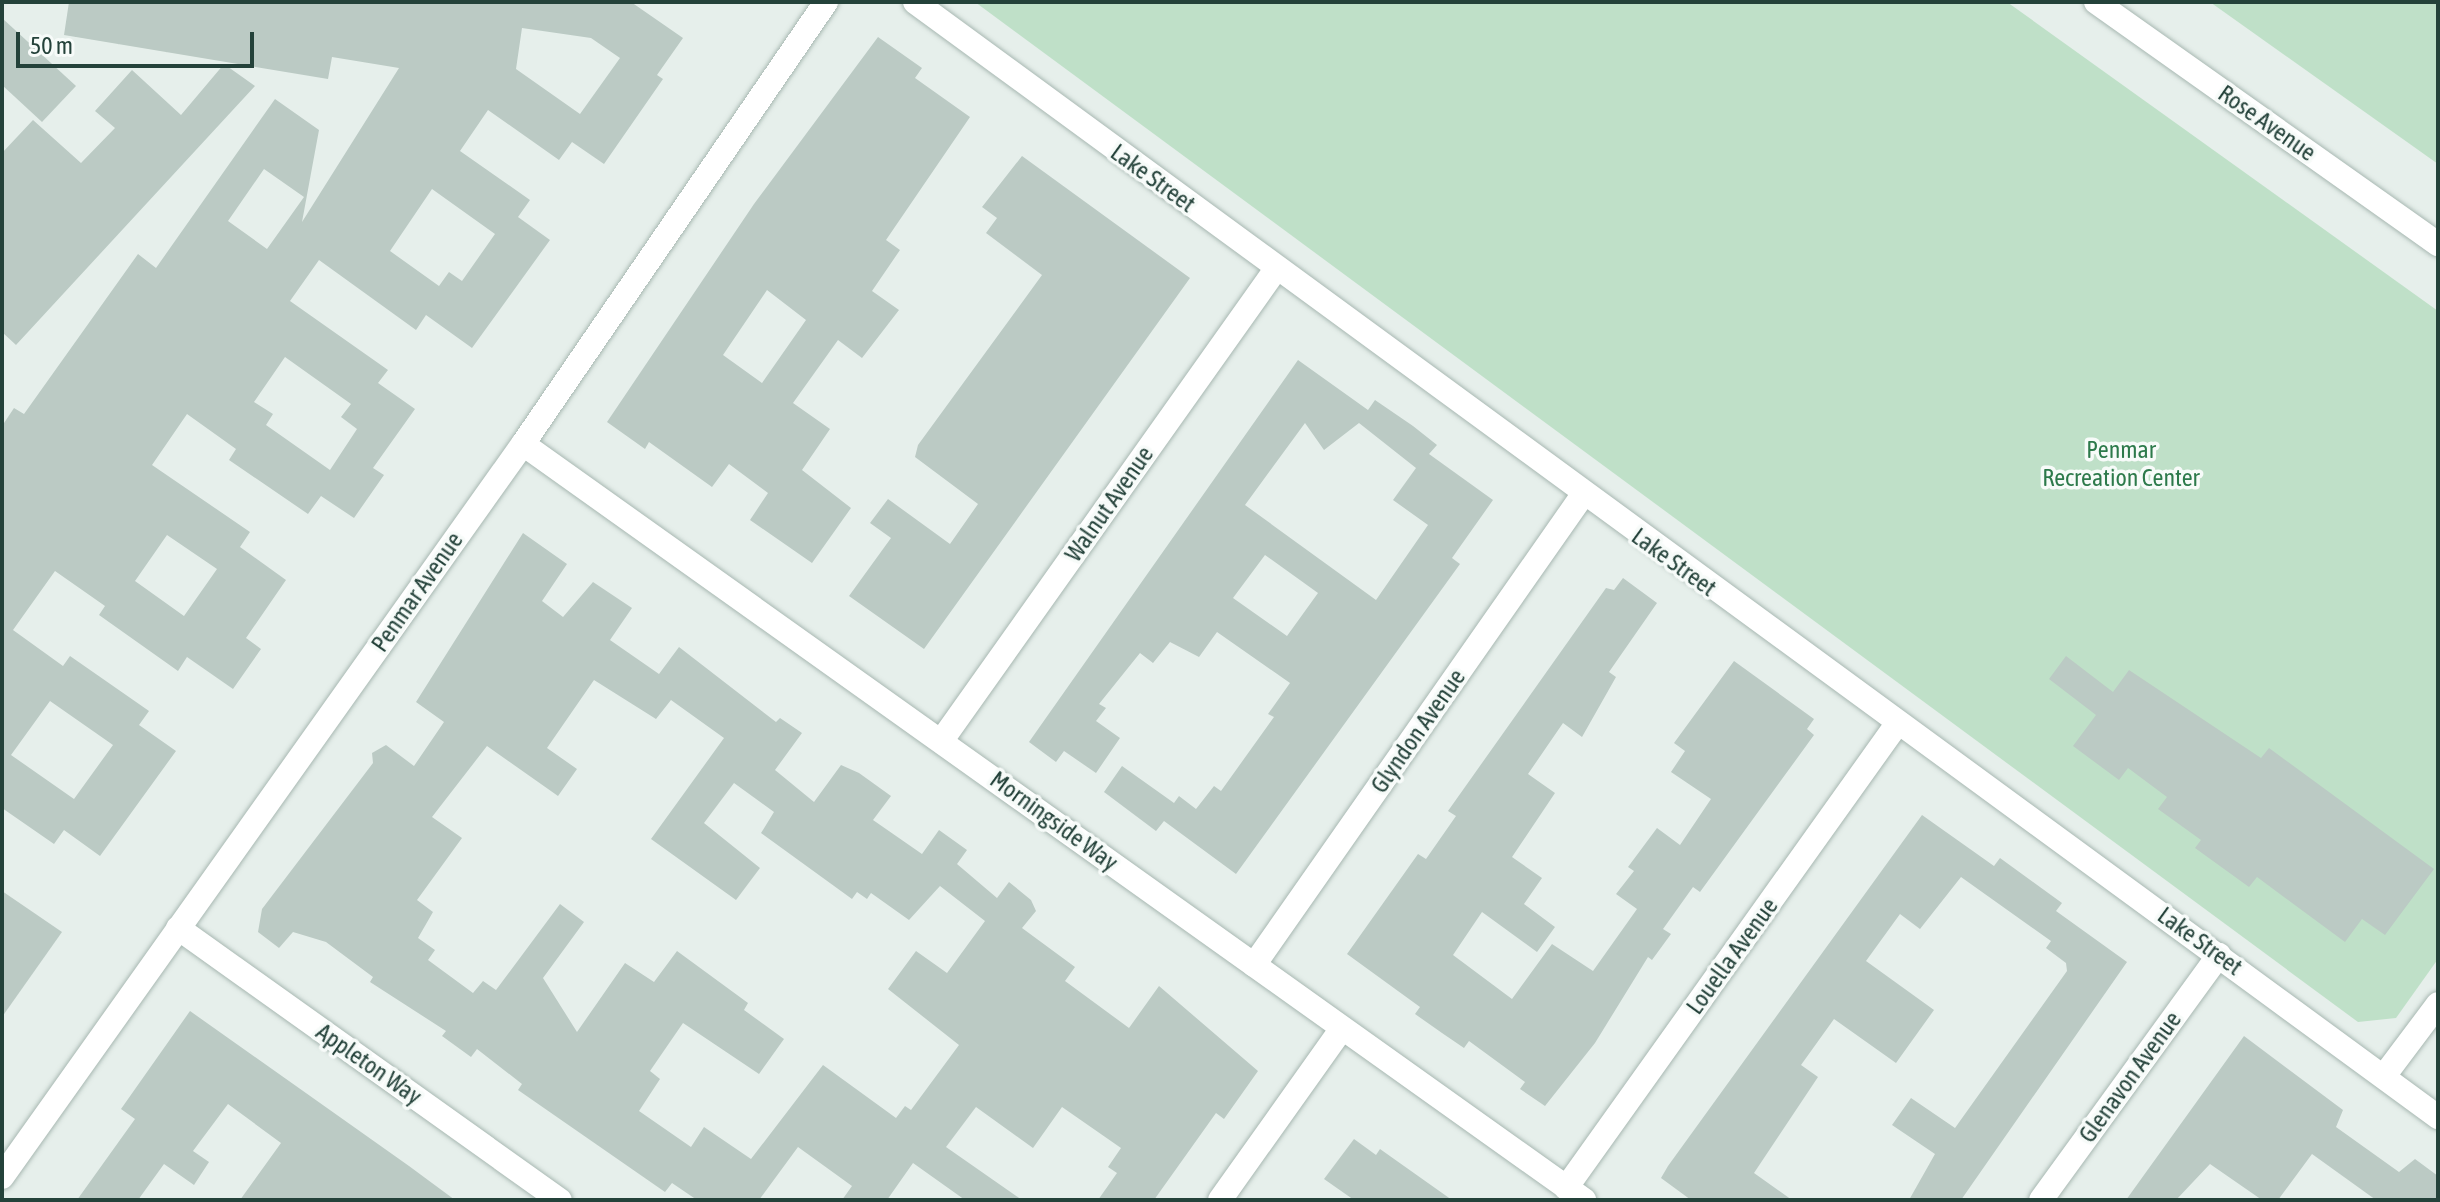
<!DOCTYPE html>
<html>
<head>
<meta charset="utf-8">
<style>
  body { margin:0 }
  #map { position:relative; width:2440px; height:1202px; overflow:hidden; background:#e6efeb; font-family:"Asap Condensed",sans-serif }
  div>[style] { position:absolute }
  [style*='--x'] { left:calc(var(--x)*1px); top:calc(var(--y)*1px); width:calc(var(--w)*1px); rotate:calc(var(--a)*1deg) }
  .green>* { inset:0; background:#bfe0c8 }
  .building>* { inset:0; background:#bbcac4 }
  .roads { filter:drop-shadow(0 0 2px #a8b8b2) drop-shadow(0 0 2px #a8b8b2) }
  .minor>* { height:24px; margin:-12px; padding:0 12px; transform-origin:12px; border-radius:12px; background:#fff }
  span { translate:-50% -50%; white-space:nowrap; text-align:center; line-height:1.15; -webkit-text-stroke:7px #f7fbf9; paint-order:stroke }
  .street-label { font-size:24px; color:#24423a }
  .park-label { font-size:24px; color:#2d7a4b }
  .frame { position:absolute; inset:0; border:4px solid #24423a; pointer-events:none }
  .scale { position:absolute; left:16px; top:32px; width:238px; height:36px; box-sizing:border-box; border:4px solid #24423a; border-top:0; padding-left:10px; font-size:24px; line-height:28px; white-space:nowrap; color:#24423a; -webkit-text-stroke:6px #f7fbf9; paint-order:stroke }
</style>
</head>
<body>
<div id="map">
  <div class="green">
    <div style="clip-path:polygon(975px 2px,2007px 2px,2438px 311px,2438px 959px,2396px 1018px,2358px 1022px)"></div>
    <div style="clip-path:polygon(2210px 2px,2438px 2px,2438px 164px)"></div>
  </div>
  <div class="building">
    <div style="clip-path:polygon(evenodd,69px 2px,631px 2px,683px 38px,657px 75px,663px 79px,604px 164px,572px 142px,559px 160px,488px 110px,460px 151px,530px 200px,518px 217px,550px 240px,472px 348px,426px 315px,416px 330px,319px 260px,290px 301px,388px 370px,378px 383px,415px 409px,373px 468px,384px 475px,354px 518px,321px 496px,308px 514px,229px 460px,236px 449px,187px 414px,152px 465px,250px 532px,240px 547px,286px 580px,246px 638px,261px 649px,233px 689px,187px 657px,178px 671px,99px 615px,105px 606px,55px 571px,13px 630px,63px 666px,70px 656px,149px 711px,139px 725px,176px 751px,100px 856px,64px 830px,54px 844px,2px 808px,2px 426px,14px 408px,24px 414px,138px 254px,156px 268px,275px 99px,319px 130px,302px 222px,399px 68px,332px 57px,328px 79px,64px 35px,69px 2px,522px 28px,591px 38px,620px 58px,580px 114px,516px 69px,522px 28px,69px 2px,264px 169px,304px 197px,267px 249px,228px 221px,264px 169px,69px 2px,432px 189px,495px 234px,462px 281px,449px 272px,439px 286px,390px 251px,432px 189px,69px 2px,285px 357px,351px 404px,341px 417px,357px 429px,330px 470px,266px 425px,273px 414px,254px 402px,285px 357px,69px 2px,167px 535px,217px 569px,184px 616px,135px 581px,167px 535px,69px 2px,50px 701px,113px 745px,74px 799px,11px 755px,50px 701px)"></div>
    <div style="clip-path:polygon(2px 18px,76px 86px,42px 122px,2px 85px)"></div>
    <div style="clip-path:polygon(evenodd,878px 37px,922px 68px,915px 78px,970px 117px,886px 240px,900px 250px,872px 291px,899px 310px,862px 358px,838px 340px,793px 403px,830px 429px,802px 470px,851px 508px,812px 563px,750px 520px,768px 493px,729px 464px,712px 487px,649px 442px,645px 449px,607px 422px,754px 204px,878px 37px,767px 290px,806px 320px,762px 383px,723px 355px,767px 290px)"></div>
    <div style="clip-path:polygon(224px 64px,255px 86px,16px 345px,2px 332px,2px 153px,33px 120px,81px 163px,115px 128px,95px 111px,132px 70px,181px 115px)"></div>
    <div style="clip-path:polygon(1022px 156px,1190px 278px,924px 649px,849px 596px,891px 538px,870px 523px,888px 499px,950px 544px,978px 504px,915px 457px,918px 445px,1042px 275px,986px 233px,997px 218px,982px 207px)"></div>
    <div style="clip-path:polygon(evenodd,1298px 360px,1368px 410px,1375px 400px,1413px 426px,1437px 445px,1429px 454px,1493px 500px,1452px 558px,1460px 564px,1236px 874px,1164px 821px,1156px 831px,1104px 792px,1122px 766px,1174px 803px,1179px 796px,1196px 809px,1214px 786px,1221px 791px,1274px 717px,1268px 714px,1290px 683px,1217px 632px,1199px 657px,1170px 642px,1153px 663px,1140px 653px,1099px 704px,1106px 708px,1096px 721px,1120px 738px,1096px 773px,1064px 751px,1056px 762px,1029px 742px,1298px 360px,1305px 423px,1324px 450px,1359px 423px,1416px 468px,1393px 500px,1428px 525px,1376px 600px,1245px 505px,1305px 423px,1298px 360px,1265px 555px,1318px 593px,1287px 636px,1233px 598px,1265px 555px)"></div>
    <div style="clip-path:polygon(evenodd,523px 533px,567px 564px,542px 601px,563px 617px,593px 582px,632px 608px,610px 640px,659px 674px,679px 647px,776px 722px,780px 718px,802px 733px,775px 770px,814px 802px,841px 765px,859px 773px,891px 796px,873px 820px,922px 854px,939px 830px,967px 850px,957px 864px,997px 898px,1009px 882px,1031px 900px,1036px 911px,1022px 928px,1075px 967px,1065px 981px,1129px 1028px,1159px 986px,1258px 1071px,1224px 1119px,1216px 1113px,1154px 1200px,1098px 1200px,1117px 1173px,1108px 1167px,1121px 1148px,1062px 1107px,1033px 1148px,976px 1107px,946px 1147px,1022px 1200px,965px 1200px,913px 1163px,887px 1200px,842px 1200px,852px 1186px,798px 1147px,759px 1200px,697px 1200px,672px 1183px,665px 1192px,518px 1090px,522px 1084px,477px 1049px,471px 1057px,442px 1036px,446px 1031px,370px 982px,373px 977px,326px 942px,293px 932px,279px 948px,258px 932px,262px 909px,373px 763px,372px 753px,386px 745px,414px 766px,444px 722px,416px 702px,523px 533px,594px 680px,656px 719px,671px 700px,724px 738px,651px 839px,736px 900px,760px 868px,704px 823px,734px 783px,774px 812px,761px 833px,852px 899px,857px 892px,867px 899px,871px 893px,909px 920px,940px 886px,985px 921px,947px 973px,916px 951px,888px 989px,959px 1045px,911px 1110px,905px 1106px,896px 1118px,823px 1065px,751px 1159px,704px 1127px,691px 1147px,639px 1111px,660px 1079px,650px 1071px,683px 1023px,759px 1074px,784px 1039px,744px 1010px,748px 1003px,677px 951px,654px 982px,625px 963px,577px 1032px,543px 978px,584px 922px,560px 904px,496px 990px,483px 981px,473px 993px,428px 960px,435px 950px,418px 938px,433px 912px,417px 900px,462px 838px,432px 817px,487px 746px,558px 796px,577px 769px,547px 748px,594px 680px)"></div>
    <div style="clip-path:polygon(1623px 578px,1657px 603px,1609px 672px,1616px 677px,1582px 737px,1563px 723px,1528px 774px,1555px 793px,1512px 857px,1542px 878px,1524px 904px,1555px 927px,1537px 952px,1482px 912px,1453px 955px,1512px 999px,1552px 944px,1593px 971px,1637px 909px,1616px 894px,1634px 871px,1628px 867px,1657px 828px,1680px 845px,1711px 799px,1671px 772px,1685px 751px,1674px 743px,1734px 661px,1814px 719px,1807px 729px,1814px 735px,1700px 892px,1693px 887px,1663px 929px,1671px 934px,1652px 960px,1648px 957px,1595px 1043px,1545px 1106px,1520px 1089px,1525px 1082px,1469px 1041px,1464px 1048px,1442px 1033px,1415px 1014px,1420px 1007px,1347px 954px,1418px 854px,1426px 859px,1456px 816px,1448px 811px,1606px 588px,1614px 590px)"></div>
    <div style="clip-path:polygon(2066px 656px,2113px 692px,2129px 670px,2261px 758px,2269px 748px,2434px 869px,2385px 935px,2362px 919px,2345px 942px,2257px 877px,2249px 887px,2195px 848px,2201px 840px,2158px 809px,2167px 797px,2128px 768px,2119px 780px,2073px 746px,2096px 715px,2049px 679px)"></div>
    <div style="clip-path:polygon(1922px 815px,1994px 866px,2000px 858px,2062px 903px,2056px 911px,2127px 962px,1961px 1200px,1909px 1200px,1935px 1154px,1892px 1125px,1911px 1098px,1955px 1128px,2067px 971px,2066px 963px,2046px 948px,2051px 941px,1961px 877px,1920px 929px,1900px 914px,1866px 961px,1934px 1010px,1896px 1063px,1834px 1019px,1801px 1065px,1818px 1077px,1754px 1173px,1792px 1200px,1691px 1200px,1661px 1178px,1668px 1166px)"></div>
    <div style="clip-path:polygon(2px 891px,62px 932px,2px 1017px)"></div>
    <div style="clip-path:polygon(190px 1011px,409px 1166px,455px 1200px,240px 1200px,281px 1143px,228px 1104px,193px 1151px,209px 1162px,194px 1185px,164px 1164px,138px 1200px,77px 1200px,135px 1119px,121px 1109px)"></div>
    <div style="clip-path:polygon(2244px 1036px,2343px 1110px,2336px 1127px,2399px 1172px,2415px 1159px,2438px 1176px,2438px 1200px,2376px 1200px,2312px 1154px,2278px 1200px,2262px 1200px,2210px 1164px,2176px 1200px,2126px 1200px)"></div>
    <div style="clip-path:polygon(1354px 1139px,1376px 1155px,1380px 1149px,1452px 1200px,1354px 1200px,1324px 1179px)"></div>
  </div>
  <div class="roads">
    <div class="minor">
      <div style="--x:915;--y:2;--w:1888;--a:36.21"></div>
      <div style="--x:2096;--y:2;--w:419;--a:35.3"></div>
      <div style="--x:523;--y:444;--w:1303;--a:35.47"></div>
      <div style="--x:942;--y:740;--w:577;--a:-54.66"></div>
      <div style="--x:178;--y:928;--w:469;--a:35.5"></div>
      <div style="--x:1254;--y:965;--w:572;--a:-55.03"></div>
      <div style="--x:2384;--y:1076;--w:90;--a:-53.1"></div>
      <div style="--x:2;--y:1177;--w:899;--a:-54.6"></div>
      <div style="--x:523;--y:444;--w:536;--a:-55.57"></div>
      <div style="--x:1566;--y:1188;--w:570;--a:-54.5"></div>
      <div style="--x:1220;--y:1200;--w:207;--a:-54.6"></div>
      <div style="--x:2041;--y:1200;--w:303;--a:-54"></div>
    </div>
  </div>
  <div class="street-label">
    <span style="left:2267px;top:123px;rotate:35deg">Rose Avenue</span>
    <span style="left:1153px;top:178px;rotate:36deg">Lake Street</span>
    <span style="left:1109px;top:504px;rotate:-55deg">Walnut Avenue</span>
    <span style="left:1674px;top:562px;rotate:36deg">Lake Street</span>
    <span style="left:417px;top:592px;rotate:-55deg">Penmar Avenue</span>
    <span style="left:1418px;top:731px;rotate:-55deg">Glyndon Avenue</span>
    <span style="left:1054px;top:821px;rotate:36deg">Morningside Way</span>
    <span style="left:2200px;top:941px;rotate:36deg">Lake Street</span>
    <span style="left:1732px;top:956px;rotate:-54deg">Louella Avenue</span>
    <span style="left:369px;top:1064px;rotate:35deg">Appleton Way</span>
    <span style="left:2130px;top:1077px;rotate:-54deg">Glenavon Avenue</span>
  </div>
  <div class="park-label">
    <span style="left:2121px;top:464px">Penmar<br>Recreation Center</span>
  </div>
  <div class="frame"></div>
  <div class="scale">50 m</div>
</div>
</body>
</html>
